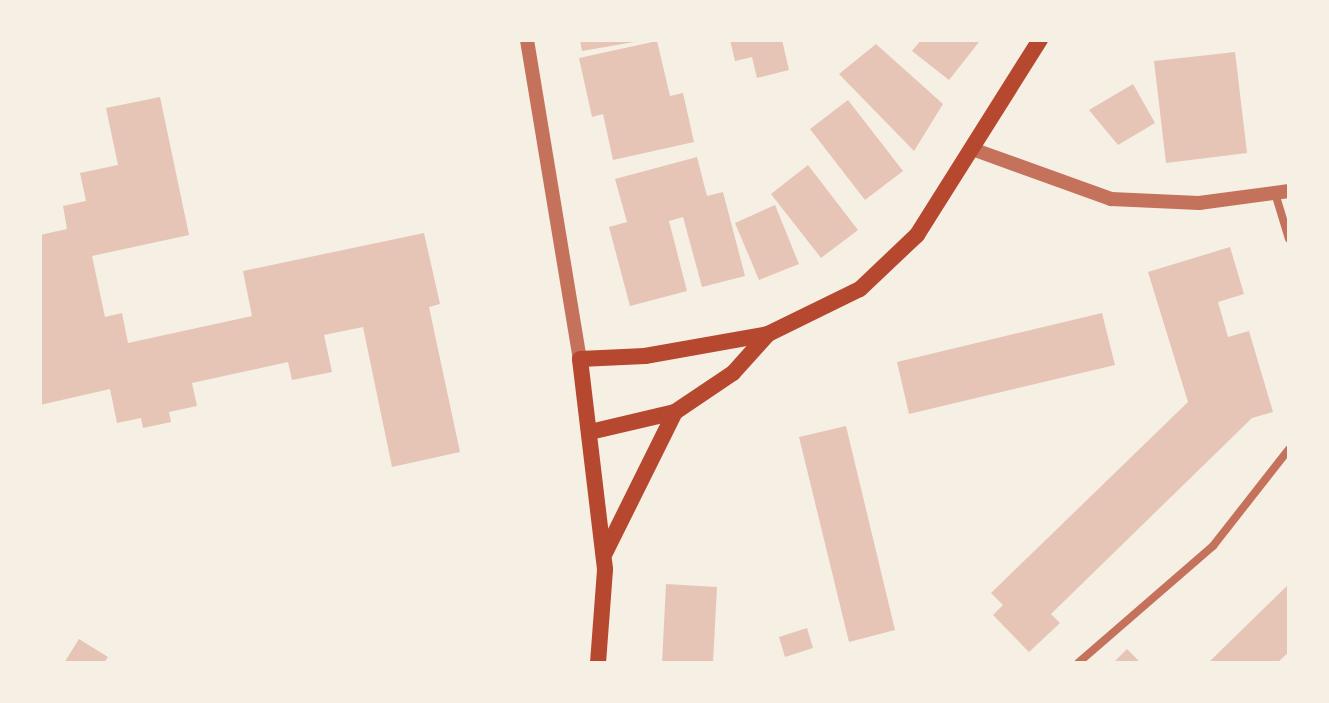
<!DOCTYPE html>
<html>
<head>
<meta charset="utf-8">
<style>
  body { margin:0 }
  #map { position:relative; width:1329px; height:703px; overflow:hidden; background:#f6efe4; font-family:"Noto Sans",sans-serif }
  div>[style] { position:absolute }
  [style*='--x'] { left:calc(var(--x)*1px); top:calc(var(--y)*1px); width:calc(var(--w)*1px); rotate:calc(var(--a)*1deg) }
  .building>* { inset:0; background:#e6c5b7 }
  .minor>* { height:8px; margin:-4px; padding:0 4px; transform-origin:4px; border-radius:4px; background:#c5725c }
  .tertiary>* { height:14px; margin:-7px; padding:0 7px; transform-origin:7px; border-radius:7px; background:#c5725c }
  .secondary>* { height:16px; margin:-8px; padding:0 8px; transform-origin:8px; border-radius:8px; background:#b5482f }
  span { translate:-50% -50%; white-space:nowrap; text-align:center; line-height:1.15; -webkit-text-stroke:8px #f6efe4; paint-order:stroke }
  .frame { position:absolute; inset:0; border:42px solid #f6efe4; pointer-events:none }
</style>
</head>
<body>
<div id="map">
  <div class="building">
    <div style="clip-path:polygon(580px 40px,634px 40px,634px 42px,582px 51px)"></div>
    <div style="clip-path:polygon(730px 40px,782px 40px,789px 70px,757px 78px,752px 57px,735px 61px)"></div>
    <div style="clip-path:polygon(921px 40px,977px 40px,979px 42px,949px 80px,912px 51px)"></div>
    <div style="clip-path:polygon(657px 41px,670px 96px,683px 93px,694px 142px,613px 160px,603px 114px,592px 117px,579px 58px)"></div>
    <div style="clip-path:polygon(876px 44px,943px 104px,914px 151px,839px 74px)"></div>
    <div style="clip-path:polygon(1235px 52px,1247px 153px,1166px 163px,1154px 61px)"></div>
    <div style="clip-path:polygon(1133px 84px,1155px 123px,1118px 145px,1089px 110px)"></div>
    <div style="clip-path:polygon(160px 97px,189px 235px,92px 256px,105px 317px,122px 313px,128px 343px,252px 316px,243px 271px,424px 233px,440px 304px,429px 307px,460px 452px,392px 467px,363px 327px,324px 335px,332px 372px,292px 380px,288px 362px,192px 383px,197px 406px,169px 412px,171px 422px,143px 428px,141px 418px,117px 423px,110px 389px,40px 405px,40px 235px,67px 229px,63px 206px,86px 201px,80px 173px,118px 165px,106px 108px)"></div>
    <div style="clip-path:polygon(848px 100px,903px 171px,865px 200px,810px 129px)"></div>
    <div style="clip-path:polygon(697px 157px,707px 196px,723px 192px,745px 276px,702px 287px,683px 217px,669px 221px,687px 291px,630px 306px,609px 227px,627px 222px,615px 179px)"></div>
    <div style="clip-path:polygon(808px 165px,858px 230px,821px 258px,771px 194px)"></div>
    <div style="clip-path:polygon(775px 205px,799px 264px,759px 280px,735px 223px)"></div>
    <div style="clip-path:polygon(1230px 247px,1244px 294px,1218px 302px,1228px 337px,1249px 331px,1273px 412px,1252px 418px,1051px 614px,1060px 623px,1029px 652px,993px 615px,1003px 605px,991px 593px,1188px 402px,1148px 272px)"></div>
    <div style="clip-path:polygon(1102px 313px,1115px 365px,909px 414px,897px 362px)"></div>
    <div style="clip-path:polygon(846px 426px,895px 630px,849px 642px,799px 437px)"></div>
    <div style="clip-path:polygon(666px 584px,717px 587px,713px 663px,662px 663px)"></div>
    <div style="clip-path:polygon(1289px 584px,1289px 652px,1277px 663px,1208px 663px)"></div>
    <div style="clip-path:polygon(807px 628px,813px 648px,785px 657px,779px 637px)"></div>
    <div style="clip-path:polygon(79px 639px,108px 657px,104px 663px,64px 663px)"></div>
    <div style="clip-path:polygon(1127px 649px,1141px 663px,1113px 663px)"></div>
  </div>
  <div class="minor">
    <div style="--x:1275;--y:193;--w:48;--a:73.1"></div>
    <div style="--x:1078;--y:663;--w:179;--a:-40.9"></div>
    <div style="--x:1213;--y:546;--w:123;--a:-51.9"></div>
  </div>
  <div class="tertiary">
    <div style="--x:527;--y:40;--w:323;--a:80.6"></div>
    <div style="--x:975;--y:150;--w:145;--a:19.8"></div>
    <div style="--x:1111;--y:199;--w:88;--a:2.6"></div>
    <div style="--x:1199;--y:203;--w:91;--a:-7.6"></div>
  </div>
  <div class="secondary">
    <div style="--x:590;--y:432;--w:87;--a:-13.2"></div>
    <div style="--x:675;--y:412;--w:70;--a:-33.9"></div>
    <div style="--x:733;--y:373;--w:52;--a:-48.1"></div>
    <div style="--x:605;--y:553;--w:157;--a:-63.6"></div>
    <div style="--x:598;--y:663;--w:94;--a:-85.7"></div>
    <div style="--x:605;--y:569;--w:211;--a:-96.8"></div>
    <div style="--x:580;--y:359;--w:65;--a:-2.6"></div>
    <div style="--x:645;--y:356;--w:125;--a:-10.1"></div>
    <div style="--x:768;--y:334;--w:102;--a:-26.1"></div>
    <div style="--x:860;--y:289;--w:79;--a:-43.5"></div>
    <div style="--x:917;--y:235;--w:231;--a:-57.8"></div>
  </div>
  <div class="frame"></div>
</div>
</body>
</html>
